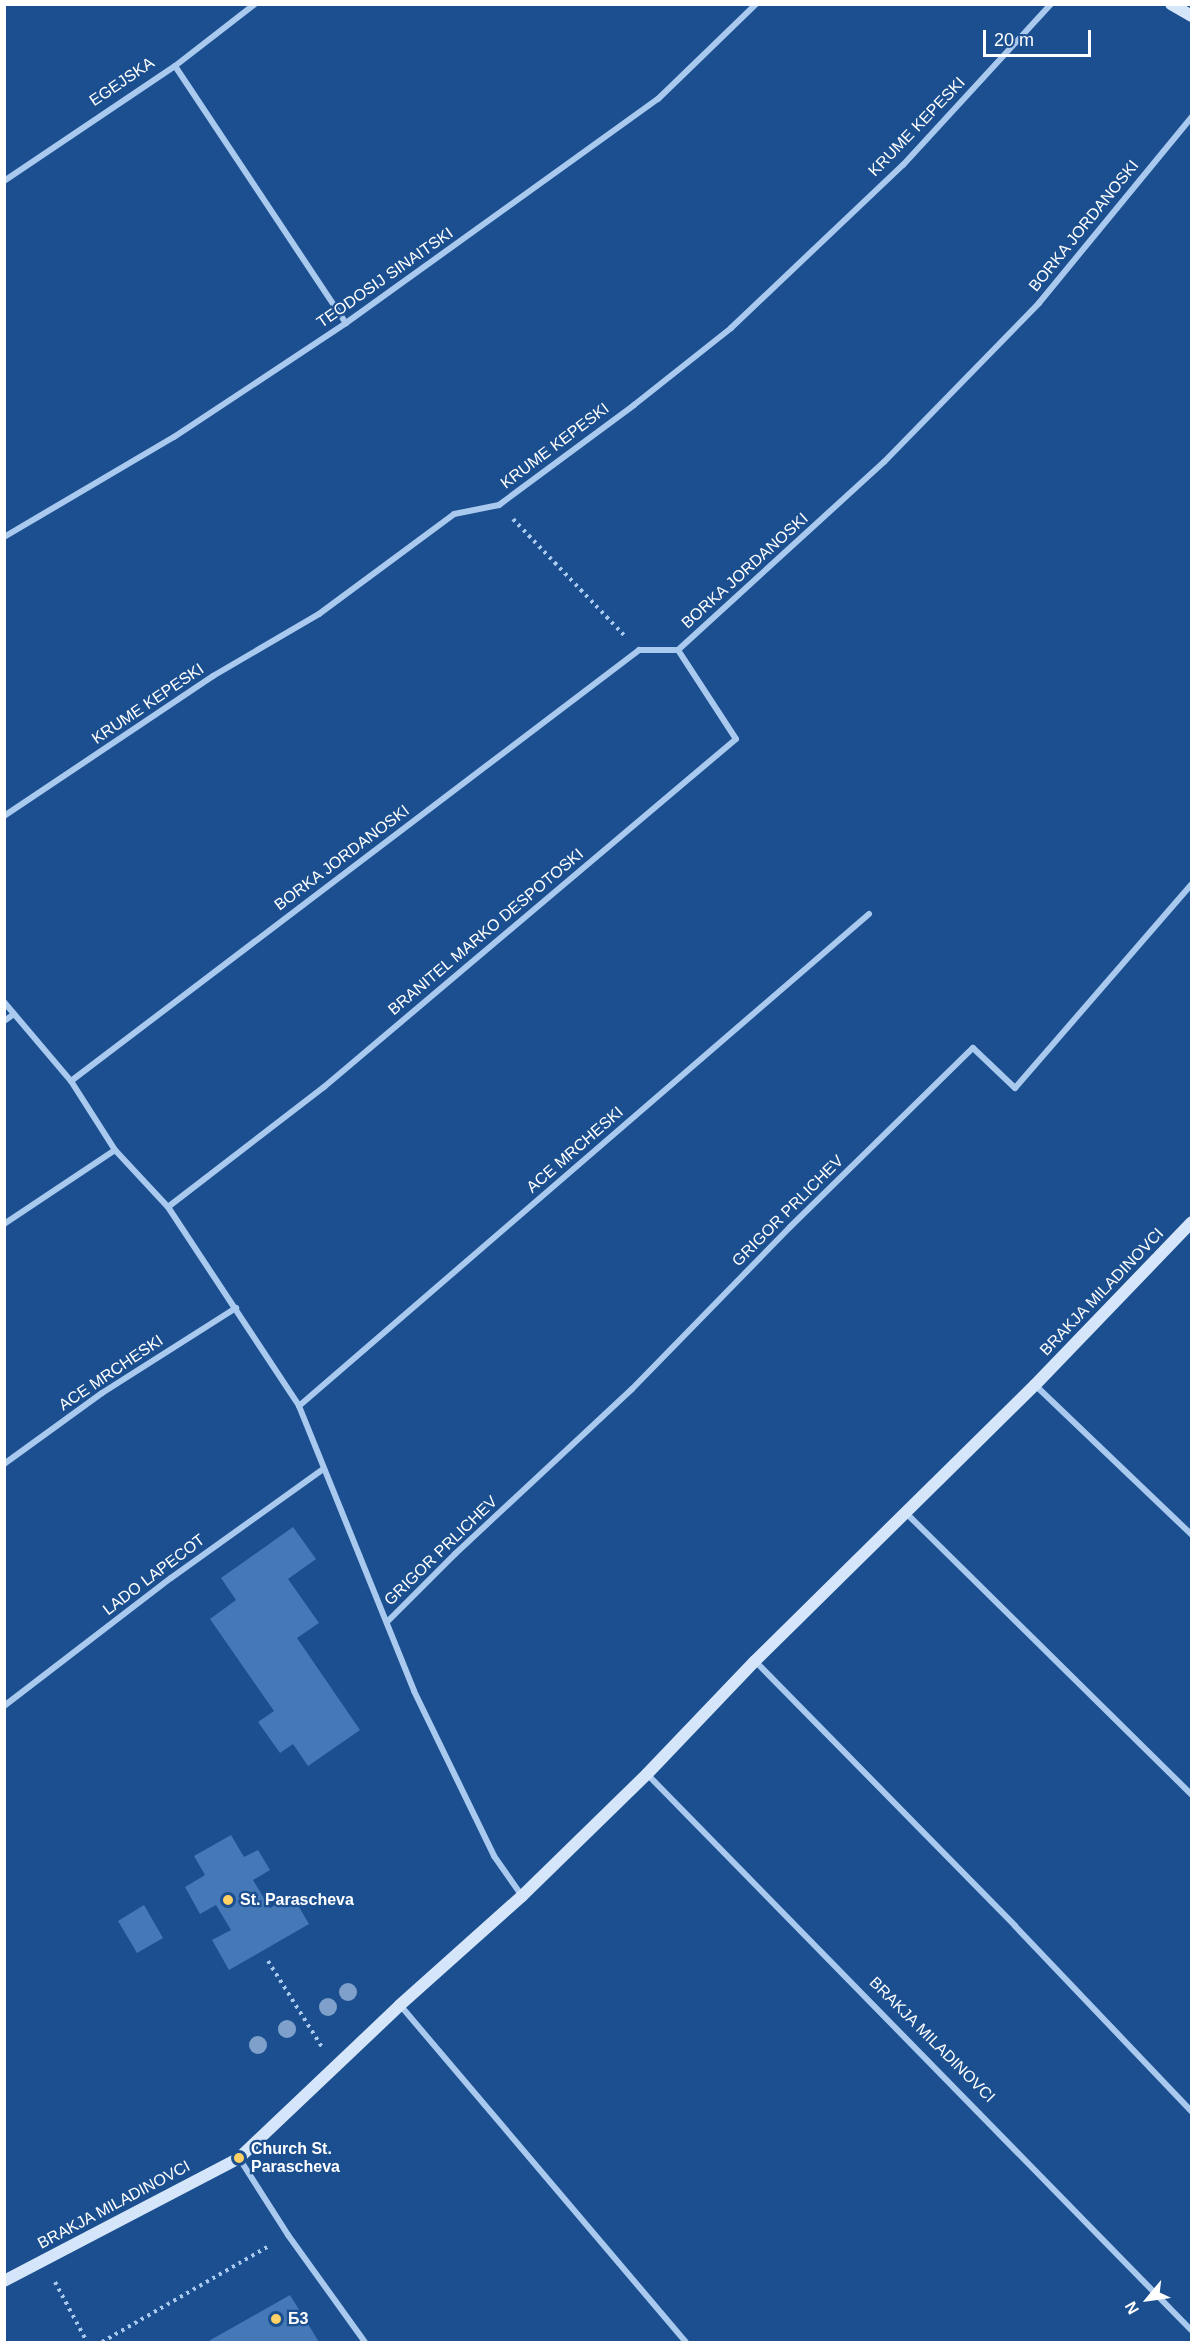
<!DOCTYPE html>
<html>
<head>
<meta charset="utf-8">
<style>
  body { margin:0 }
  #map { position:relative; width:1196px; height:2347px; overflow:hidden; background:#1b4f8f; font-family:Helvetica,sans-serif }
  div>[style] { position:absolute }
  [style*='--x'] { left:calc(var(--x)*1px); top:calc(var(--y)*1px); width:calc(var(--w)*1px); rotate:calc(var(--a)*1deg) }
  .building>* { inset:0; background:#4478b7 }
  .path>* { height:4px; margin-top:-2px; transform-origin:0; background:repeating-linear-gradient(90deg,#a9c9ee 0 3px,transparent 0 7.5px) }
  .street>* { height:6px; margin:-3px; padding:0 3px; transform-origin:3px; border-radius:3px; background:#a9c9ee }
  .secondary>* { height:12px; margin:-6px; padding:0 6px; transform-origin:6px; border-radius:6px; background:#d6e6fa }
  .trees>* { width:18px; height:18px; margin:-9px; border-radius:50%; background:#7ea0ca }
  .dots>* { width:16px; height:16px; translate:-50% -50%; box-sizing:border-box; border:3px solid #1b4f8f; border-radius:50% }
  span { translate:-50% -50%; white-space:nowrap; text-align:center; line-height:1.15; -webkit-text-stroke:4.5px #1b4f8f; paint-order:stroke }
  .street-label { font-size:16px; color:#fff }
  .poi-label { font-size:16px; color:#fff; font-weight:700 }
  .left { translate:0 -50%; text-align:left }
  .frame { position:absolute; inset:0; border:6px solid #fff; pointer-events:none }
  .north { position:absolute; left:1118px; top:2269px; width:60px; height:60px; -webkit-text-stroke:4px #1b4f8f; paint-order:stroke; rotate:241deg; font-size:16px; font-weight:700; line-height:24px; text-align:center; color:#fff }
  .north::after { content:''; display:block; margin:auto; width:21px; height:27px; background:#fff; clip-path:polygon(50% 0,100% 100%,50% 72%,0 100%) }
  .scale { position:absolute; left:983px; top:30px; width:108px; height:27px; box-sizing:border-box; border:3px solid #fff; border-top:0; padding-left:8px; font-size:18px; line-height:21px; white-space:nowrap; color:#fff; -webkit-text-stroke:4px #1b4f8f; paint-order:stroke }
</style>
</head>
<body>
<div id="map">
  <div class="building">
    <div style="clip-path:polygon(293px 1527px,316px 1559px,288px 1579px,319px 1623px,297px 1638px,360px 1730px,308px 1766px,293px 1744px,280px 1753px,258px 1722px,274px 1711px,210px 1619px,236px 1600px,221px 1578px)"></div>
    <div style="clip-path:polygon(231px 1835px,244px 1857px,258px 1850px,270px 1870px,253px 1880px,270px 1908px,292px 1895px,309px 1924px,229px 1970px,212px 1940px,231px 1930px,216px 1905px,200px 1914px,185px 1887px,205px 1875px,194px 1856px)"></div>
    <div style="clip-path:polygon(144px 1905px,163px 1938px,137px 1953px,118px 1921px)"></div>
    <div style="clip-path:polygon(290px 2295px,319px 2342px,207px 2342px)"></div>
  </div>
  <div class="path">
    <div style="--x:513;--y:519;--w:161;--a:46.3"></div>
    <div style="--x:268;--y:1961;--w:102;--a:57.9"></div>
    <div style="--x:55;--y:2282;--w:68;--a:61.9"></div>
    <div style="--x:102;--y:2342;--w:193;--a:-29.9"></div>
  </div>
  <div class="street">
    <div style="--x:175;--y:66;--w:309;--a:56.4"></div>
    <div style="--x:4;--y:181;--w:206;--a:-33.9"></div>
    <div style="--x:175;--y:66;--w:101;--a:-37.8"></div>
    <div style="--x:4;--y:537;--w:197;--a:-30.5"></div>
    <div style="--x:174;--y:437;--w:206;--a:-33.5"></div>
    <div style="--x:346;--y:323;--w:384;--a:-35.7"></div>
    <div style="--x:658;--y:99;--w:136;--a:-44.1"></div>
    <div style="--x:4;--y:816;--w:252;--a:-33.8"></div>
    <div style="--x:213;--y:676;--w:123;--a:-30.3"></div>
    <div style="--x:319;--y:614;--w:168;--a:-36.5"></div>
    <div style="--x:454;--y:514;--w:46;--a:-11.3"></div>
    <div style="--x:499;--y:505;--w:168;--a:-36.5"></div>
    <div style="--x:634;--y:405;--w:124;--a:-38.4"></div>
    <div style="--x:731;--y:328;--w:237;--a:-43.5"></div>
    <div style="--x:903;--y:165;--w:219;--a:-47.4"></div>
    <div style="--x:4;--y:1002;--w:104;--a:49.7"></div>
    <div style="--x:71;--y:1081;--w:82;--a:57.5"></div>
    <div style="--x:115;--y:1150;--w:78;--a:47.1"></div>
    <div style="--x:168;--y:1207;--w:238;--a:56.6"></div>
    <div style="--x:299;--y:1406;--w:307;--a:68"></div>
    <div style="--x:414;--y:1691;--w:183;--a:64.1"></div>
    <div style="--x:494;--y:1856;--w:49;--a:55"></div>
    <div style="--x:4;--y:1021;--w:12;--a:-35"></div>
    <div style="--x:71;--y:1081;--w:713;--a:-37.19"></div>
    <div style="--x:639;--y:650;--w:39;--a:0"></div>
    <div style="--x:678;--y:650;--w:279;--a:-42.4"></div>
    <div style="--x:884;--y:462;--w:222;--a:-45.7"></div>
    <div style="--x:1039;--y:303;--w:241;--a:-50.6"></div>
    <div style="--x:168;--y:1207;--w:197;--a:-37.6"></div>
    <div style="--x:324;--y:1087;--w:539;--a:-40.19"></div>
    <div style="--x:736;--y:739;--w:106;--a:-123.1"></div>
    <div style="--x:4;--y:1224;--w:133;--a:-33.7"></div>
    <div style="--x:1035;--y:1385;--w:217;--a:43.7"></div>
    <div style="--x:299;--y:1406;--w:753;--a:-40.8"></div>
    <div style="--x:4;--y:1464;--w:121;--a:-35.9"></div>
    <div style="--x:102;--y:1393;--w:159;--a:-32.4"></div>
    <div style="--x:906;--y:1513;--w:402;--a:44.6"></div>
    <div style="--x:388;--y:1621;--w:95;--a:-45"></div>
    <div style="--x:455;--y:1554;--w:242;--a:-43"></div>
    <div style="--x:632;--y:1389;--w:226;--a:-45.7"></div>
    <div style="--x:790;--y:1227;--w:256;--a:-44.4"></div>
    <div style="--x:973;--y:1048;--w:58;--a:43.6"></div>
    <div style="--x:1015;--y:1088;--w:270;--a:-49.1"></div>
    <div style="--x:755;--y:1661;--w:371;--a:45.5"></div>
    <div style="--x:1015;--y:1926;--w:257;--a:46.4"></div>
    <div style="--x:4;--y:1706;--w:210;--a:-37.5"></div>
    <div style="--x:171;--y:1578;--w:186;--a:-35.6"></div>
    <div style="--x:647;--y:1774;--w:779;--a:45.62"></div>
    <div style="--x:400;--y:2005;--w:442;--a:49.7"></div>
    <div style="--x:239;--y:2158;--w:91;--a:57.5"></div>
    <div style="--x:288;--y:2235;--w:132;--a:54.3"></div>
  </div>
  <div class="secondary">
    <div style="--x:1171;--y:4;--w:24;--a:30"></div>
    <div style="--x:4;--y:2281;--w:265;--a:-27.6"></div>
    <div style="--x:239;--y:2158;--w:222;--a:-43.5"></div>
    <div style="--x:400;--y:2005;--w:164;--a:-41.8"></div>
    <div style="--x:522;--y:1896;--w:175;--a:-44.3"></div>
    <div style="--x:647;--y:1774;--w:156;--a:-46.3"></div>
    <div style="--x:755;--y:1661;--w:393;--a:-44.6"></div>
    <div style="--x:1035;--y:1385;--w:226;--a:-46.1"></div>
  </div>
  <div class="trees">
    <div style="left:348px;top:1992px"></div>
    <div style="left:328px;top:2007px"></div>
    <div style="left:287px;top:2029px"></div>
    <div style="left:258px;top:2045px"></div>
  </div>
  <div class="dots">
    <div style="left:228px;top:1900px;background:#ffd166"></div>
    <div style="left:239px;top:2158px;background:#ffd166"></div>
    <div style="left:276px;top:2319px;background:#ffd166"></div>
  </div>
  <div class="street-label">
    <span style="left:122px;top:82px;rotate:-34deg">EGEJSKA</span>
    <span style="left:917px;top:127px;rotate:-46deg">KRUME KEPESKI</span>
    <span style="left:1084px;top:226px;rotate:-51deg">BORKA JORDANOSKI</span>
    <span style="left:385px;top:278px;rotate:-35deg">TEODOSIJ SINAITSKI</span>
    <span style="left:555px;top:446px;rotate:-37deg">KRUME KEPESKI</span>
    <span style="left:745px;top:571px;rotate:-42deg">BORKA JORDANOSKI</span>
    <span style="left:148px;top:704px;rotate:-34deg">KRUME KEPESKI</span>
    <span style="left:342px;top:858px;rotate:-37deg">BORKA JORDANOSKI</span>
    <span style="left:486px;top:932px;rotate:-40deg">BRANITEL MARKO DESPOTOSKI</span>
    <span style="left:575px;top:1150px;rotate:-41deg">ACE MRCHESKI</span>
    <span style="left:788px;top:1211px;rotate:-45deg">GRIGOR PRLICHEV</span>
    <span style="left:1102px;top:1292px;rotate:-46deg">BRAKJA MILADINOVCI</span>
    <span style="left:111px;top:1373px;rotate:-34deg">ACE MRCHESKI</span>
    <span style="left:441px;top:1551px;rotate:-44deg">GRIGOR PRLICHEV</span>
    <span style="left:154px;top:1575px;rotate:-37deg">LADO LAPECOT</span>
    <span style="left:932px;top:2040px;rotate:45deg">BRAKJA MILADINOVCI</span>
    <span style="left:114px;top:2205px;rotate:-28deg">BRAKJA MILADINOVCI</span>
  </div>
  <div class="poi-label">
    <span class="left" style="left:240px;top:1900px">St. Parascheva</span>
    <span class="left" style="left:251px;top:2158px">Church St.<br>Parascheva</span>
    <span class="left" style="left:288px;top:2319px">Б3</span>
  </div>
  <div class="frame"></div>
  <div class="north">N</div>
  <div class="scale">20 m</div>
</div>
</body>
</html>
